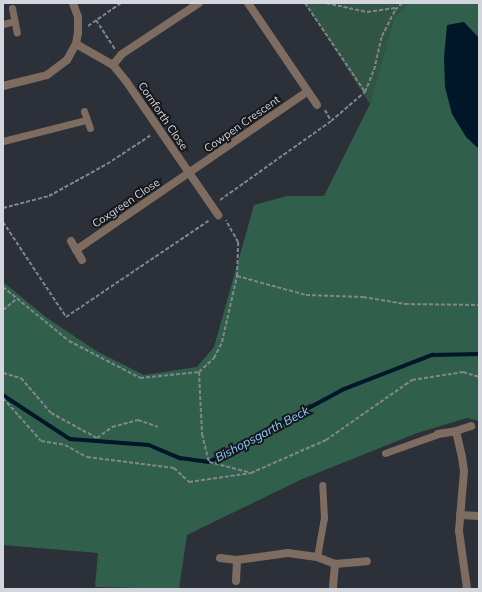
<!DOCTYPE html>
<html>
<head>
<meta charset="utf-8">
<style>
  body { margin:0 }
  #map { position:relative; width:482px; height:592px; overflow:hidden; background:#2c3039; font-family:Mulish,sans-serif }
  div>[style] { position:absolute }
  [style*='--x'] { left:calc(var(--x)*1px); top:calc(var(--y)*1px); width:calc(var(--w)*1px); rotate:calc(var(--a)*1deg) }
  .green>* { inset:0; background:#315544 }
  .forest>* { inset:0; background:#30604b }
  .water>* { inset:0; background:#001729 }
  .stream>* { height:3.5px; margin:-1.75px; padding:0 1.75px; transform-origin:1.75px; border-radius:1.75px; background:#001729 }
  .path>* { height:2px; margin-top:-1px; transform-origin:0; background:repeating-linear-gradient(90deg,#82858d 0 4px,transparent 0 6px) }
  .lane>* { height:7px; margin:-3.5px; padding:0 3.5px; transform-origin:3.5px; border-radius:3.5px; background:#7e6c60 }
  .street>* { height:8px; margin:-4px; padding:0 4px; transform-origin:4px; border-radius:4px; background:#7e6c60 }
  span { translate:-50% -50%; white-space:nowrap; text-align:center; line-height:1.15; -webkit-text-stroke:4px #16181c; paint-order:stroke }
  .street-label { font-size:11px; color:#d3d6dc }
  .water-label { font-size:12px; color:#8dcefe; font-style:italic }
  .frame { position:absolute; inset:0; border:4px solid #d3d6dc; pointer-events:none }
</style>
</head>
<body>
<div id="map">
  <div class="green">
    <div style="clip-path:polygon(305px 3px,420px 3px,394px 18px,370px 104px)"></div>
  </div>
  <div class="forest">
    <div style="clip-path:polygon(409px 3px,479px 3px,479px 421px,467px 418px,417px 433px,300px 480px,187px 535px,179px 589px,95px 587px,98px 553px,3px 545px,3px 282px,47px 318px,98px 352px,144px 375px,197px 367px,214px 347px,254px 205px,287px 196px,324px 196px,370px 104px,394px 18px)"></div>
  </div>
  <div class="water">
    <div style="clip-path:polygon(464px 22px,479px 38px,479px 149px,466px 137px,452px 114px,445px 87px,444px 57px,447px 25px)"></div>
  </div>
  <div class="stream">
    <div style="--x:3;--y:395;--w:80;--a:33.3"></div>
    <div style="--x:70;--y:439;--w:79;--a:4.3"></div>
    <div style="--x:149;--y:445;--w:34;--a:23"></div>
    <div style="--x:180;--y:458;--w:29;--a:8"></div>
    <div style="--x:209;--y:462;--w:151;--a:-28.4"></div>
    <div style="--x:342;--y:390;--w:97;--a:-21.3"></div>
    <div style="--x:432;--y:355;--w:47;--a:-1.2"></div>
  </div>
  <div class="path">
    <div style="--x:305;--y:3;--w:107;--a:56"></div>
    <div style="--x:326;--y:3;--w:42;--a:12.4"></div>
    <div style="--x:367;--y:12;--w:30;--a:-8"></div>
    <div style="--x:96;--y:20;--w:35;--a:57"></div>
    <div style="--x:88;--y:26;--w:40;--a:-34.9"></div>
    <div style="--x:325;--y:110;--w:13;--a:61"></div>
    <div style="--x:331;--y:121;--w:45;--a:-40.5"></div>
    <div style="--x:365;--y:92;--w:24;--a:-68"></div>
    <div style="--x:374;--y:70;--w:35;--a:-77"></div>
    <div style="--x:382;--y:36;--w:29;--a:-63"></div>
    <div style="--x:395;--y:10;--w:10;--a:-45"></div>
    <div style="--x:220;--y:200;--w:136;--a:-35.4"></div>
    <div style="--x:3;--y:208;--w:48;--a:-14.6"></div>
    <div style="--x:49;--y:196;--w:66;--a:-28.9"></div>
    <div style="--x:107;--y:164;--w:53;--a:-33.4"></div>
    <div style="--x:3;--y:222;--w:114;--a:56.4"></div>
    <div style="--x:66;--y:317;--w:174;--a:-34"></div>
    <div style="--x:237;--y:276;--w:72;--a:15.4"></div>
    <div style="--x:306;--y:295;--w:57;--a:2"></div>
    <div style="--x:363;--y:297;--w:43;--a:9.5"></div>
    <div style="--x:405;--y:304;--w:74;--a:0.8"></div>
    <div style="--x:3;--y:287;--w:85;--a:39.3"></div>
    <div style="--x:69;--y:341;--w:80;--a:27.5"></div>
    <div style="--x:140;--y:378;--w:59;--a:-5.8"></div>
    <div style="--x:199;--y:372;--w:62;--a:87.2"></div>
    <div style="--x:202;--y:434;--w:29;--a:76"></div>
    <div style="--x:209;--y:462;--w:40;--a:14.4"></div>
    <div style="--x:3;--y:310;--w:19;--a:-39"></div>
    <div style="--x:199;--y:372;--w:21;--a:-43"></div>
    <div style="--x:214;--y:358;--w:18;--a:-63"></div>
    <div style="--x:222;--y:342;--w:68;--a:-77.2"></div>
    <div style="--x:237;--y:276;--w:34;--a:-88"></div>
    <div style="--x:238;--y:242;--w:25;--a:-119"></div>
    <div style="--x:3;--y:373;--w:19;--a:16"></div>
    <div style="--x:21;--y:378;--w:46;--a:49.4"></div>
    <div style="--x:51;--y:413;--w:52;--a:28.5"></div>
    <div style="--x:97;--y:438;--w:19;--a:-36"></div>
    <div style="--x:112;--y:427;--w:27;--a:-15"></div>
    <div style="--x:138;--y:420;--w:21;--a:19"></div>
    <div style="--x:3;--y:398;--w:57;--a:48.5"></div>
    <div style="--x:41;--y:441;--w:24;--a:9"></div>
    <div style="--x:65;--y:445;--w:25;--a:29"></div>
    <div style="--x:87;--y:457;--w:88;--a:7.2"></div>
    <div style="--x:174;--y:468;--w:21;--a:43"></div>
    <div style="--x:189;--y:482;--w:63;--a:-8.3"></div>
    <div style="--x:251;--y:473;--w:82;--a:-23.7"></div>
    <div style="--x:326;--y:440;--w:105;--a:-34.9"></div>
    <div style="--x:412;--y:380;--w:52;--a:-8.9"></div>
    <div style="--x:463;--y:372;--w:17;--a:17"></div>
  </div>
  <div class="lane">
    <div style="--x:12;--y:8;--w:25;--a:79"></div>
    <div style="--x:3;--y:24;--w:12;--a:-14"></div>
    <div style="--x:84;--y:111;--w:18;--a:71"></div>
    <div style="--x:3;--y:141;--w:86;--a:-14.2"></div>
    <div style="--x:385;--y:453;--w:56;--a:-19.7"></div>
    <div style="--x:317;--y:557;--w:40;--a:-80"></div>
    <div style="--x:324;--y:518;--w:33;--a:-93"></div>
  </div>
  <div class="street">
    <div style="--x:248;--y:3;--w:123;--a:55.9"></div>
    <div style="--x:76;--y:44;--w:43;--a:29.6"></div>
    <div style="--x:113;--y:65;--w:21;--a:51"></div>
    <div style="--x:126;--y:81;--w:163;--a:55.5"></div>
    <div style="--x:113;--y:65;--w:14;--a:-51"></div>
    <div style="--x:122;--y:54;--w:92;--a:-33.5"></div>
    <div style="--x:3;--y:86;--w:45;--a:-14"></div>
    <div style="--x:47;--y:75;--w:25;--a:-37"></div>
    <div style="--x:67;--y:60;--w:18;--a:-61"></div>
    <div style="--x:76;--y:44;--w:11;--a:-80"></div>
    <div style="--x:78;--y:33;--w:16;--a:-90"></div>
    <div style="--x:78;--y:17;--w:15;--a:-110"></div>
    <div style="--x:71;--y:241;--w:22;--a:60"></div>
    <div style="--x:76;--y:250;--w:280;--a:-34.4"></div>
    <div style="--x:456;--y:431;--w:16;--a:-18"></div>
    <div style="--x:438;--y:434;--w:18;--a:-9"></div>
    <div style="--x:456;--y:431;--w:27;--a:77"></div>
    <div style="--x:462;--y:457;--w:14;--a:82"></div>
    <div style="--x:464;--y:471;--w:60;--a:94.8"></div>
    <div style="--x:459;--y:531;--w:59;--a:82.1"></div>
    <div style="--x:460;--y:515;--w:19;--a:3"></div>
    <div style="--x:220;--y:558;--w:17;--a:7"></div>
    <div style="--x:237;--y:560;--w:51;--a:-7.8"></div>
    <div style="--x:288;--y:553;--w:29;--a:8"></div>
    <div style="--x:317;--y:557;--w:19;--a:21"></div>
    <div style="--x:335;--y:564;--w:25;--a:95"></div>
    <div style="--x:335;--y:564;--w:32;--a:-5"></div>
    <div style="--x:236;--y:581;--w:21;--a:-87"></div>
  </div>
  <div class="street-label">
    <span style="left:163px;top:116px;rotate:56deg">Cornforth Close</span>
    <span style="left:242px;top:124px;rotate:-35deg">Cowpen Crescent</span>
    <span style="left:126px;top:203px;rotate:-34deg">Coxgreen Close</span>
  </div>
  <div class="water-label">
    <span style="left:262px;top:434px;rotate:-28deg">Bishopsgarth Beck</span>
  </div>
  <div class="frame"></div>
</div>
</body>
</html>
